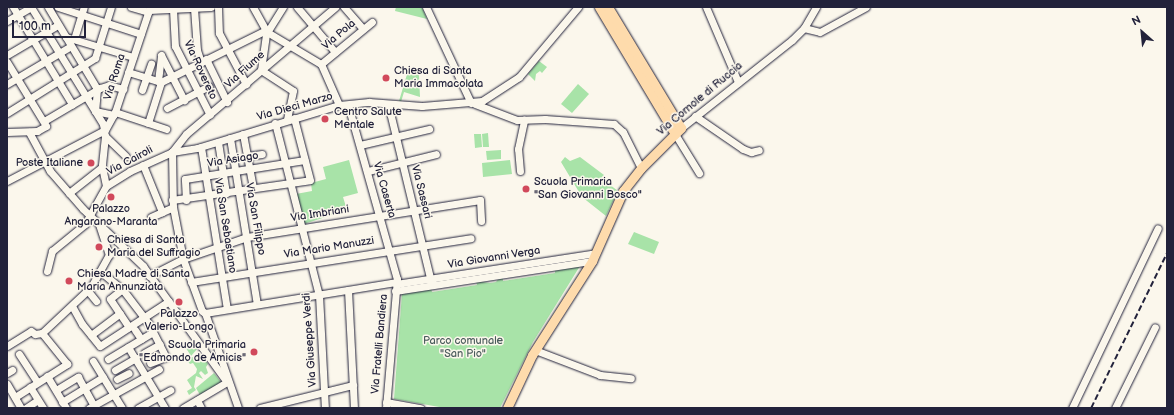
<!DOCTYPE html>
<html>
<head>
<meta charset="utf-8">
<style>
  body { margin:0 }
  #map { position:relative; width:1174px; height:415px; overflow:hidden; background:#fbf7ec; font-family:"Balsamiq Sans",sans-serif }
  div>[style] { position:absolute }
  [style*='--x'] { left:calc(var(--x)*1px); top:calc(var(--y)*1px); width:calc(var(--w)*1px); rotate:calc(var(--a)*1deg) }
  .green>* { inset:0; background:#a8e3a8 }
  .roads { filter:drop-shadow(0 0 1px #22223b) drop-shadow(0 0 1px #22223b) }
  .minor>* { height:7px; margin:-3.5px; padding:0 3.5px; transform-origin:3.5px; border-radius:3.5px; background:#fbf7ec }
  .major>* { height:9px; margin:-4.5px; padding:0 4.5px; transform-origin:4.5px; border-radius:4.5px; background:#fedbac }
  .rail>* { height:1.5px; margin-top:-0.75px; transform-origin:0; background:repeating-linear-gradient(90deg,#22223b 0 6px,transparent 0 9px) }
  .dots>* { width:11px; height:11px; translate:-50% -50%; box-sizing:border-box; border:2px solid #fbf7ec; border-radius:50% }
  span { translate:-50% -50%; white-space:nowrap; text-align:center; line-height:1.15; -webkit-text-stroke:3px #fbf7ec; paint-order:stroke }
  .street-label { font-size:11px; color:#22223b }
  .poi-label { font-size:11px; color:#22223b }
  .left { translate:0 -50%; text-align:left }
  .right { translate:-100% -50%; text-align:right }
  .park-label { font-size:11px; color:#4a5c5c }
  .frame { position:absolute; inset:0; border:8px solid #22223b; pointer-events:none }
  .north { position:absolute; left:1122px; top:12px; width:40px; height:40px; -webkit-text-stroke:3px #fbf7ec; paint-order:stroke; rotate:333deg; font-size:11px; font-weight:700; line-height:16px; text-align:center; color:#22223b }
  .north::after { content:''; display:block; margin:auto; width:14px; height:18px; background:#22223b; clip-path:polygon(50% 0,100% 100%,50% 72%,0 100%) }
  .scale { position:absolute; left:12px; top:20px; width:74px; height:18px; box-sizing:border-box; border:2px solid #22223b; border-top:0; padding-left:5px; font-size:12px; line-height:14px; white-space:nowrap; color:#22223b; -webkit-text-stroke:3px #fbf7ec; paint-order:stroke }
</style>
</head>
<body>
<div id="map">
  <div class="green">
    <div style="clip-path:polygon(396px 7px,422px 7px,427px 19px,395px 11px)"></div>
    <div style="clip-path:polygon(539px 61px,547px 67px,542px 73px,540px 71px,536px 74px,535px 81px,528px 74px)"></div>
    <div style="clip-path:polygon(408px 71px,419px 75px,420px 97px,404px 92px,401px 102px,399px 101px)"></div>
    <div style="clip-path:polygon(578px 84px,589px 94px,572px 113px,561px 104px)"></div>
    <div style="clip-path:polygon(488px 133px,489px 147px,483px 147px,482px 134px)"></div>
    <div style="clip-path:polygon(474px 134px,481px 134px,482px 147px,475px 148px)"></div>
    <div style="clip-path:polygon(501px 150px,501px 159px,487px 160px,486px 151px)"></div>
    <div style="clip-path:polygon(565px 157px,570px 161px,580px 157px,604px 175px,601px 178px,618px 191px,606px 216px,582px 197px,561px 162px)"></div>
    <div style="clip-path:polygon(349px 160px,358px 193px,343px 197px,347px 210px,304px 224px,296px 194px,312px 191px,311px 183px,326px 179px,323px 167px)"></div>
    <div style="clip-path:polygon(510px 160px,512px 174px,483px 177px,482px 163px)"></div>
    <div style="clip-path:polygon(634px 232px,659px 242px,654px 254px,628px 244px)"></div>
    <div style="clip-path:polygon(580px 266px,533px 342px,500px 408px,445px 408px,394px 399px,402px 293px,431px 288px,432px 292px,477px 285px,476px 281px,490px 283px,496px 282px,499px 278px,503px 277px,503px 281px,555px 273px,555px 269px)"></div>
    <div style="clip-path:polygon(189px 342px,190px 345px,195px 343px,198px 348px,191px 356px,184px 345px)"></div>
    <div style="clip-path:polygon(193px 357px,198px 360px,197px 357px,204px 357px,208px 364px,206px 367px,208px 373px,205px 375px,201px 371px,199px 373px,203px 379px,196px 376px,194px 387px,196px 390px,189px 395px,187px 391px,192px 388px,187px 380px,196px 373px,197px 369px,193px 363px,190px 364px,186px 359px)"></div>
    <div style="clip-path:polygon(214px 373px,221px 382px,200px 395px,196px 388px)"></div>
  </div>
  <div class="roads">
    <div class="minor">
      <div style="--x:13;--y:7;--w:114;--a:58.7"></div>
      <div style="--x:31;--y:7;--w:137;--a:58.4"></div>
      <div style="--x:103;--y:124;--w:12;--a:81"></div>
      <div style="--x:105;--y:136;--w:31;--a:96"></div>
      <div style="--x:102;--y:167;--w:19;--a:78"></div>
      <div style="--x:48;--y:7;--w:96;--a:59.1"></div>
      <div style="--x:58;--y:7;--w:87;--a:18"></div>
      <div style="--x:131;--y:7;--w:18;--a:16"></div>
      <div style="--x:218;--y:7;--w:26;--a:88"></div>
      <div style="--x:219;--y:33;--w:58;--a:62.1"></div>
      <div style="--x:253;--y:7;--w:29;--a:61"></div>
      <div style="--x:267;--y:32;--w:63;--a:30.7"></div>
      <div style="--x:321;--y:64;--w:45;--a:66.3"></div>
      <div style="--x:297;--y:7;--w:59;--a:49.8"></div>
      <div style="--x:344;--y:7;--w:29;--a:49"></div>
      <div style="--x:426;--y:7;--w:106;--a:64.9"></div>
      <div style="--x:706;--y:7;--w:82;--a:66.9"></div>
      <div style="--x:194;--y:8;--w:42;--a:85.9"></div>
      <div style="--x:197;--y:50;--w:13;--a:72"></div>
      <div style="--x:173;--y:9;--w:37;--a:87"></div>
      <div style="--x:175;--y:46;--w:77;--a:63.1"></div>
      <div style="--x:149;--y:10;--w:62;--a:-2.8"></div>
      <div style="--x:7;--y:21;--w:28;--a:-30"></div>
      <div style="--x:804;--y:28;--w:16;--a:14"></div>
      <div style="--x:820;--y:32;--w:52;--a:-28.5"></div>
      <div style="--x:66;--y:37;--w:70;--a:16.6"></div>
      <div style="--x:74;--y:39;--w:34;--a:-73"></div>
      <div style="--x:7;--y:55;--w:59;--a:-30.5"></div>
      <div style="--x:206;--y:59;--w:48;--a:64"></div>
      <div style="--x:7;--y:62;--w:75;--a:58.6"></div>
      <div style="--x:46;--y:126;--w:10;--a:151"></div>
      <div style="--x:37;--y:131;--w:30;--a:178"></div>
      <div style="--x:321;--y:64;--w:66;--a:-39.5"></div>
      <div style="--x:261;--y:70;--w:38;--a:33"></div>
      <div style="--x:293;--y:91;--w:29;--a:102"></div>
      <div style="--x:261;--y:70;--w:36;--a:-82"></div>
      <div style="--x:266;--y:34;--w:32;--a:-58"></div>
      <div style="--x:128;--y:72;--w:34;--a:17"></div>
      <div style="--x:161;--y:82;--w:117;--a:-26.3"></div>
      <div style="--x:158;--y:81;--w:26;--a:-83"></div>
      <div style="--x:161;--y:55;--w:51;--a:62.9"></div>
      <div style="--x:7;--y:84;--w:74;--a:-30.7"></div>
      <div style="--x:97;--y:89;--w:22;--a:95"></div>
      <div style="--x:95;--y:111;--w:19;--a:12"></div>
      <div style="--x:142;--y:90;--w:28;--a:-71"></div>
      <div style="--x:388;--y:104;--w:183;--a:76.4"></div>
      <div style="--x:475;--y:104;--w:45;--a:20.9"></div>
      <div style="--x:517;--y:120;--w:28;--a:-2"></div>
      <div style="--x:545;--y:119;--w:69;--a:4.1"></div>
      <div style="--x:614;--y:124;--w:12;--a:42"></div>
      <div style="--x:623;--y:132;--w:40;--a:63.4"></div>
      <div style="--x:348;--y:105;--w:181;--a:74.3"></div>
      <div style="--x:397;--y:279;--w:129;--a:94.9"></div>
      <div style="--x:167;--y:108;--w:47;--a:-27.6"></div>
      <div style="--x:115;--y:112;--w:54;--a:18.4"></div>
      <div style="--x:7;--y:113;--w:104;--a:-32"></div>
      <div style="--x:95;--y:58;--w:53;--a:-72.6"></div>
      <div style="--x:695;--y:116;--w:58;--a:34.5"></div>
      <div style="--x:743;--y:149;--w:9;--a:21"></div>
      <div style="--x:751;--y:152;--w:8;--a:-14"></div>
      <div style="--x:44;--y:121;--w:65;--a:-30.5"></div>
      <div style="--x:100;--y:88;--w:9;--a:-18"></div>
      <div style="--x:109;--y:85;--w:15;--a:16"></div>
      <div style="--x:148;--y:123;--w:43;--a:-72.4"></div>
      <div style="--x:275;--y:123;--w:178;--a:75.7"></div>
      <div style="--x:319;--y:295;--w:113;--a:87"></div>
      <div style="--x:681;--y:128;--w:142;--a:-38.4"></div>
      <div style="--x:792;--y:40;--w:17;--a:-45"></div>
      <div style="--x:804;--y:28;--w:24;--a:-60"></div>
      <div style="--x:29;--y:132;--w:44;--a:61.7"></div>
      <div style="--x:50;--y:171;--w:50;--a:49"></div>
      <div style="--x:83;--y:209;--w:83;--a:43.5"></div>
      <div style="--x:143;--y:266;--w:143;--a:54.1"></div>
      <div style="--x:243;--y:134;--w:55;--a:79.5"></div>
      <div style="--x:675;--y:134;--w:46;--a:58.4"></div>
      <div style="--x:105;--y:136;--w:29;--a:44"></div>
      <div style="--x:230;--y:138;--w:168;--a:80.8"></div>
      <div style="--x:218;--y:142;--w:52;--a:81.1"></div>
      <div style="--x:360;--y:145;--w:71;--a:-13.1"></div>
      <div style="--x:201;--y:147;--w:164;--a:80.9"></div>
      <div style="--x:172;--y:152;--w:55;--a:89"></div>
      <div style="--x:173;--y:207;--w:53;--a:79.1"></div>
      <div style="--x:183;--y:259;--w:55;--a:69.9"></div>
      <div style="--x:202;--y:311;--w:4;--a:34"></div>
      <div style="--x:205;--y:313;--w:101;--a:70.8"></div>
      <div style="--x:172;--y:152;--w:23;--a:-52"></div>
      <div style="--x:186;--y:134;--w:196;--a:-40.4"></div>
      <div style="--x:247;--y:156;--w:15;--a:-8"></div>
      <div style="--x:143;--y:165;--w:51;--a:68"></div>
      <div style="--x:368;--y:171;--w:70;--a:-14"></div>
      <div style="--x:520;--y:171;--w:22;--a:-95"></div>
      <div style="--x:518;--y:149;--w:30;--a:-78"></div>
      <div style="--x:7;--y:181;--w:110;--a:-27.5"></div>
      <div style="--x:105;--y:130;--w:21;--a:-61"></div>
      <div style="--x:115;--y:112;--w:111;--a:-71.6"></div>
      <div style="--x:69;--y:193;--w:42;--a:-38.2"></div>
      <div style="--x:172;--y:200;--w:139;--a:-8.2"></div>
      <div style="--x:310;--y:180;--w:64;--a:-104.5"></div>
      <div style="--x:186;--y:200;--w:21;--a:-93"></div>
      <div style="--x:185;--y:179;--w:121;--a:-9"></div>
      <div style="--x:151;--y:217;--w:24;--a:-24"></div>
      <div style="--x:47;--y:271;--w:21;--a:-76"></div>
      <div style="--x:52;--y:251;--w:43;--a:-39.3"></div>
      <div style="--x:85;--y:224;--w:43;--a:-61.1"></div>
      <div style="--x:106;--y:186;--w:28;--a:-32"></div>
      <div style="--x:130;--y:171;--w:46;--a:-24.3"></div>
      <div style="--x:172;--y:152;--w:25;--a:-9"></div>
      <div style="--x:197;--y:148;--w:148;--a:-16.8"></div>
      <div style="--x:339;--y:105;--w:30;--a:-6"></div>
      <div style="--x:369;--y:102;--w:53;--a:4.3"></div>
      <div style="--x:422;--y:106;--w:60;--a:-4.8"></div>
      <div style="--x:482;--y:101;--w:44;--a:-33"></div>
      <div style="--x:519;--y:77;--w:92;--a:-49.9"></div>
      <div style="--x:100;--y:271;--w:30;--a:40"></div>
      <div style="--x:123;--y:290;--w:43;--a:52.6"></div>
      <div style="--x:149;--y:324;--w:37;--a:63"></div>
      <div style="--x:166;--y:357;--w:17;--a:159"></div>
      <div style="--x:149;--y:276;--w:38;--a:-27"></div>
      <div style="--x:183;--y:259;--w:68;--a:-19"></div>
      <div style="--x:247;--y:237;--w:236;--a:-9"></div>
      <div style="--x:480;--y:200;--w:21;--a:87"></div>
      <div style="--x:191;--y:282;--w:283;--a:-8.9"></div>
      <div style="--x:396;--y:284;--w:202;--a:-8.8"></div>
      <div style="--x:121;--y:290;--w:14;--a:141"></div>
      <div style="--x:110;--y:299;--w:34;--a:56"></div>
      <div style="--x:348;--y:290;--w:118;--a:87.1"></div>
      <div style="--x:88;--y:291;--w:13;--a:51"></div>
      <div style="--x:395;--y:291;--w:199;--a:-8.7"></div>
      <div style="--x:72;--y:306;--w:21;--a:61"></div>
      <div style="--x:82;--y:324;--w:28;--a:51"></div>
      <div style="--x:100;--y:346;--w:82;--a:-33.1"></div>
      <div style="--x:205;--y:313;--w:193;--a:-9.2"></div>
      <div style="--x:135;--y:330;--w:11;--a:56"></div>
      <div style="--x:91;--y:335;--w:36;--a:-37"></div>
      <div style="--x:7;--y:346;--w:28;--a:-32"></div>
      <div style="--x:31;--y:331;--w:5;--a:37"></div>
      <div style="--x:35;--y:334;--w:7;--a:-8"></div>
      <div style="--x:42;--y:333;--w:67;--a:-43.2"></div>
      <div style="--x:91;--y:287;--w:37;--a:-61"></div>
      <div style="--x:109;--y:255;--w:32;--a:-108"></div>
      <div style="--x:128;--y:347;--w:71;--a:58.8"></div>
      <div style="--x:535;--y:350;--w:70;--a:21"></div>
      <div style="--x:600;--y:375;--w:31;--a:6"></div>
      <div style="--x:144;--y:353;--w:18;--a:-29"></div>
      <div style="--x:19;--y:354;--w:33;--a:57"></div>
      <div style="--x:108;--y:359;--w:52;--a:-31"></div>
      <div style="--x:93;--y:361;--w:55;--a:58.3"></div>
      <div style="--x:115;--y:370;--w:24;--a:-30"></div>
      <div style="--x:7;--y:373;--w:6;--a:-31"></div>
      <div style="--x:47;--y:376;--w:37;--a:59"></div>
      <div style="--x:117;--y:379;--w:13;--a:-27"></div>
      <div style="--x:7;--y:384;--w:28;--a:60"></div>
      <div style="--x:30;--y:387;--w:25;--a:58"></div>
      <div style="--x:56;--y:390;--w:26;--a:-31"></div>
      <div style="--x:78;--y:377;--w:35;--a:61"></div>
      <div style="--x:15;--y:397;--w:62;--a:-32.4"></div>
      <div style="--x:67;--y:364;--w:40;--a:-129"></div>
      <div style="--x:197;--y:400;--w:9;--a:63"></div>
      <div style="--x:62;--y:402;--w:48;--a:-31.4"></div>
      <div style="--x:386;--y:402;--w:35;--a:10"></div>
      <div style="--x:26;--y:408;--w:14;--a:-34"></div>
      <div style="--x:89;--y:408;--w:80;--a:-29.1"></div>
      <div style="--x:138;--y:408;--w:37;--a:-29"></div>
      <div style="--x:183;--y:408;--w:51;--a:-30.6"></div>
      <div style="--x:260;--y:408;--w:96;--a:-13.9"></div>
      <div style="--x:1072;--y:408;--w:199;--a:-64.5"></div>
      <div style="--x:1115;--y:408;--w:90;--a:-63.7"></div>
    </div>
    <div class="major">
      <div style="--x:599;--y:7;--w:148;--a:59.1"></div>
      <div style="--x:507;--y:408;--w:59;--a:-64.7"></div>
      <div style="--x:532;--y:355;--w:112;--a:-57.4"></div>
      <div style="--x:592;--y:261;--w:77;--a:-66.1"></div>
      <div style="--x:623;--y:191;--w:29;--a:-52"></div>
      <div style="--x:641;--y:168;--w:57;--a:-45"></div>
      <div style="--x:681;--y:128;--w:141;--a:-121.1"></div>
    </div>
  </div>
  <div class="rail">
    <div style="--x:1091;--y:408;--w:173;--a:-63.9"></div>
  </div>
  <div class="dots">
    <div style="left:386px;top:78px;background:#d1495b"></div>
    <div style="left:325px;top:119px;background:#d1495b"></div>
    <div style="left:91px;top:163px;background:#d1495b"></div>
    <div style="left:526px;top:189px;background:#d1495b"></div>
    <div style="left:111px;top:197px;background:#d1495b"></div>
    <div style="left:99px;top:247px;background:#d1495b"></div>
    <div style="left:69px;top:281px;background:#d1495b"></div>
    <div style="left:179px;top:302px;background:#d1495b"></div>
    <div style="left:254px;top:352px;background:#d1495b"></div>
  </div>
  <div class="street-label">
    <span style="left:339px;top:35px;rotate:-40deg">Via Pola</span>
    <span style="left:200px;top:70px;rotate:65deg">Via Rovereto</span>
    <span style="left:245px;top:70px;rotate:-42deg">Via Fiume</span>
    <span style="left:115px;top:77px;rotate:-72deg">Via Roma</span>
    <span style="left:700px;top:99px;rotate:-40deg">Via Cornole di Ruccia</span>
    <span style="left:295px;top:107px;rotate:-16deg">Via Dieci Marzo</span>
    <span style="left:233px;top:160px;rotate:-9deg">Via Asiago</span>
    <span style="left:130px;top:161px;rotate:-28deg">Via Cairoli</span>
    <span style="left:384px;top:190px;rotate:74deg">Via Caserta</span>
    <span style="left:421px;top:192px;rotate:76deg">Via Sassari</span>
    <span style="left:320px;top:214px;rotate:-9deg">Via Imbriani</span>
    <span style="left:255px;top:219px;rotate:80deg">Via San Filippo</span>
    <span style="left:225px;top:226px;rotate:81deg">Via San Sebastiano</span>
    <span style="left:329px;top:248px;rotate:-9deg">Via Mario Manuzzi</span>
    <span style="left:494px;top:258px;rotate:-9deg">Via Giovanni Verga</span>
    <span style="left:310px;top:340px;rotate:-94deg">Via Giuseppe Verdi</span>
    <span style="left:380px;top:344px;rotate:-85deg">Via Fratelli Bandiera</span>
  </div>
  <div class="poi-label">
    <span class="left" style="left:394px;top:78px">Chiesa di Santa<br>Maria Immacolata</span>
    <span class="left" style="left:334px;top:119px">Centro Salute<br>Mentale</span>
    <span class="right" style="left:83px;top:163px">Poste Italiane</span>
    <span class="left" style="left:534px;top:189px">Scuola Primaria<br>"San Giovanni Bosco"</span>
    <span style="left:111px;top:216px">Palazzo<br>Angarano-Maranta</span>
    <span class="left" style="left:107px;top:247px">Chiesa di Santa<br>Maria del Suffragio</span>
    <span class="left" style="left:77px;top:281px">Chiesa Madre di Santa<br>Maria Annunziata</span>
    <span style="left:179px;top:321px">Palazzo<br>Valerio-Longo</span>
    <span class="right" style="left:246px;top:352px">Scuola Primaria<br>"Edmondo de Amicis"</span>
  </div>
  <div class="park-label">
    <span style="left:463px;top:348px">Parco comunale<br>"San Pio"</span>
  </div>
  <div class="frame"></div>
  <div class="north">N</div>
  <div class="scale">100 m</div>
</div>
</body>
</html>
